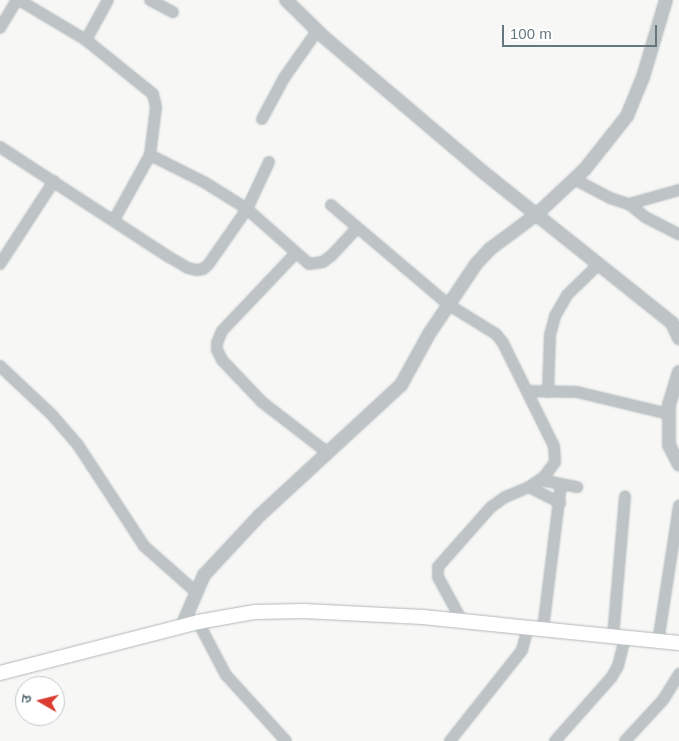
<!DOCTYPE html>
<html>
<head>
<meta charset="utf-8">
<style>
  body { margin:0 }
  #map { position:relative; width:679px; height:741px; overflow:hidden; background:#f7f7f5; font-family:Arial,"Noto Sans Devanagari",sans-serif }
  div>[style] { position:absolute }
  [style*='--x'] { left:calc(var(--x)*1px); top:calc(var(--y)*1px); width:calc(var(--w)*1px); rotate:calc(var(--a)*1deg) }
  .roads { filter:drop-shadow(0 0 1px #b1b8bb) drop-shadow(0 0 1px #b1b8bb) }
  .minor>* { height:10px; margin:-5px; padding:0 5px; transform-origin:5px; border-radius:5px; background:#bec4c6 }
  .tertiary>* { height:12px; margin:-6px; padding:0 6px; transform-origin:6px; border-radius:6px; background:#bec4c6 }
  .secondary>* { height:14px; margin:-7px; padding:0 7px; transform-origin:7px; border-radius:7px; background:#fff }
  span { translate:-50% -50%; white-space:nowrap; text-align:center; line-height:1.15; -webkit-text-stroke:5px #fff; paint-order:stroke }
  .north { position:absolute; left:15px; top:676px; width:50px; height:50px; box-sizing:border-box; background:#fff; border:1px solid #c1c9cb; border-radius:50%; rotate:278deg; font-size:14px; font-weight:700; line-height:20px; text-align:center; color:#64777e }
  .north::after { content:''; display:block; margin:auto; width:18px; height:22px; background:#db3c31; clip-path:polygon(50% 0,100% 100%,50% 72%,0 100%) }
  .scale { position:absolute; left:502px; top:25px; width:155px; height:22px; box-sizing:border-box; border:2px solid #64777e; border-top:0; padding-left:6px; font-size:15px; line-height:18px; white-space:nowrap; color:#64777e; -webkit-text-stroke:4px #fff; paint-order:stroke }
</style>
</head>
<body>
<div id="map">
  <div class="roads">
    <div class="minor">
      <div style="--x:19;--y:0;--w:78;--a:30.8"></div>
      <div style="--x:86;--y:40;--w:86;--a:38.9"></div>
      <div style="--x:153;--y:94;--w:13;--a:77"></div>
      <div style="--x:156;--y:107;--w:48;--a:97.1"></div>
      <div style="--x:150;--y:155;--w:74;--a:119"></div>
      <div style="--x:150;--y:0;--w:26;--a:28"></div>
      <div style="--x:0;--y:28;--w:33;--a:-59"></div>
      <div style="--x:86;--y:40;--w:46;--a:-61.2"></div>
      <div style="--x:262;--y:119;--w:47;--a:-61.8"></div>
      <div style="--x:284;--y:78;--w:57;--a:-54.9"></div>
      <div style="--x:0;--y:147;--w:202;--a:33.1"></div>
      <div style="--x:169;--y:257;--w:22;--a:30"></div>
      <div style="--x:188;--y:268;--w:9;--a:13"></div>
      <div style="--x:197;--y:270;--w:6;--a:-9"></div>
      <div style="--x:203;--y:269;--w:6;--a:-39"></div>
      <div style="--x:208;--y:265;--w:68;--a:-55.1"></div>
      <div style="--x:247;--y:209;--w:52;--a:-64.9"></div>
      <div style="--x:150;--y:155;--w:60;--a:26.6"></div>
      <div style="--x:204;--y:182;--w:51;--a:32.1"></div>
      <div style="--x:247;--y:209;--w:83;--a:41.6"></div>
      <div style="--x:309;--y:264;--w:14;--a:-8"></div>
      <div style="--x:323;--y:262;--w:11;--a:-38"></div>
      <div style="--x:332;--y:255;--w:37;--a:-47"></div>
      <div style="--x:574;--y:179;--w:41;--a:27.8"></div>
      <div style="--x:610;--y:198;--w:20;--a:18"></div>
      <div style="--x:629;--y:204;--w:52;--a:-15.6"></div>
      <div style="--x:629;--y:204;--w:21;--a:39"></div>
      <div style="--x:645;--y:217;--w:38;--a:27"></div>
      <div style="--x:331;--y:205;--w:155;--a:40.3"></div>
      <div style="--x:449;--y:305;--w:55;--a:31.7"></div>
      <div style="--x:496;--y:334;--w:11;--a:52"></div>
      <div style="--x:503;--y:343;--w:115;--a:63.7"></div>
      <div style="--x:554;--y:446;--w:16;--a:86"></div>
      <div style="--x:555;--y:462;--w:17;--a:126"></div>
      <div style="--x:545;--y:476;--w:19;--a:145"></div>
      <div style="--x:529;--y:487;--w:26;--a:157"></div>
      <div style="--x:505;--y:497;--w:17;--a:144"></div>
      <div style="--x:491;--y:507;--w:80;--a:131.5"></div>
      <div style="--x:438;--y:567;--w:10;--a:90"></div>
      <div style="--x:438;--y:577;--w:50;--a:61.4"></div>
      <div style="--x:295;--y:254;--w:106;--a:133.5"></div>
      <div style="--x:222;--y:331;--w:13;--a:113"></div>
      <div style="--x:217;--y:343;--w:7;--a:90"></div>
      <div style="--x:217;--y:350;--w:11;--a:63"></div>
      <div style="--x:222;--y:360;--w:58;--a:46.4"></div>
      <div style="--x:262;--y:402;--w:83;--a:37.7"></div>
      <div style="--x:0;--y:264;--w:99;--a:-57"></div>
      <div style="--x:0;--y:366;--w:71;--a:43.3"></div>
      <div style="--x:52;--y:415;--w:40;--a:49"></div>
      <div style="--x:78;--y:445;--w:121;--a:56.8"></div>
      <div style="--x:144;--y:546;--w:69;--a:41.5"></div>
      <div style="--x:527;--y:391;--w:50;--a:1.1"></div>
      <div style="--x:577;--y:392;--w:95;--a:13.4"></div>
      <div style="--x:548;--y:392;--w:57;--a:-88"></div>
      <div style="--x:550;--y:335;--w:20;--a:-75"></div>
      <div style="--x:555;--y:316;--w:24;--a:-60"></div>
      <div style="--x:567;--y:295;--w:45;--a:-44.1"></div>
      <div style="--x:541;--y:480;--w:37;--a:11"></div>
      <div style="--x:529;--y:487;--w:35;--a:27"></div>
      <div style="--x:198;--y:622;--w:60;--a:62.2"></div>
      <div style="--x:226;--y:675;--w:89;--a:47.7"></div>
      <div style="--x:543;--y:629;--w:146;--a:-82.9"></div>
      <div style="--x:613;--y:637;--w:141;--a:-85.1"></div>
      <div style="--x:658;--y:642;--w:138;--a:-81.2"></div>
      <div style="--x:450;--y:741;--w:116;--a:-51.6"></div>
      <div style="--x:522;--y:650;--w:23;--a:-75"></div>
      <div style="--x:555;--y:741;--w:84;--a:-48.4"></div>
      <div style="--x:611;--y:678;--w:14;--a:-60"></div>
      <div style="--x:618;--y:666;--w:29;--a:-76"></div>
      <div style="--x:625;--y:741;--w:56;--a:-47.2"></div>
      <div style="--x:663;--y:700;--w:31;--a:-58"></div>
    </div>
    <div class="tertiary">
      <div style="--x:286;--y:0;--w:54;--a:44.3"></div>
      <div style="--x:325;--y:38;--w:207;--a:40.3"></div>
      <div style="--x:483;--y:172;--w:242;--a:38.6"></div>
      <div style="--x:672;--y:323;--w:17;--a:65"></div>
      <div style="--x:679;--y:372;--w:34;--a:107"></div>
      <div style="--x:669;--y:404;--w:41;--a:90"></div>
      <div style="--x:669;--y:445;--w:22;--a:63"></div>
      <div style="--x:182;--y:626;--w:56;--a:-66.7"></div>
      <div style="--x:204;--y:575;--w:82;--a:-47"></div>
      <div style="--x:260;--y:515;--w:192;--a:-42.7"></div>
      <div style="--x:401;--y:385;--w:58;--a:-61.2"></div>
      <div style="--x:429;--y:334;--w:84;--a:-56.1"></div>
      <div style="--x:476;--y:264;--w:21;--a:-47"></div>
      <div style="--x:490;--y:249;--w:59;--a:-36.7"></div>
      <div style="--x:537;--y:214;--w:66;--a:-43.2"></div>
      <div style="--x:585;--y:169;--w:68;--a:-51.6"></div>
      <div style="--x:627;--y:116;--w:42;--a:-67.7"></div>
      <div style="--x:643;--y:77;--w:80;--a:-73.4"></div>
    </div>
    <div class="secondary">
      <div style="--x:0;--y:673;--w:204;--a:-14.4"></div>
      <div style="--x:198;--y:622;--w:58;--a:-10"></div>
      <div style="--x:255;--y:612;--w:49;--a:-1.2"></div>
      <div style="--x:304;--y:611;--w:119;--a:2.9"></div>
      <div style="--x:423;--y:617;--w:257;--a:5.8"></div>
    </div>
  </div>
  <div class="north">उ</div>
  <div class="scale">100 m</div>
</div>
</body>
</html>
